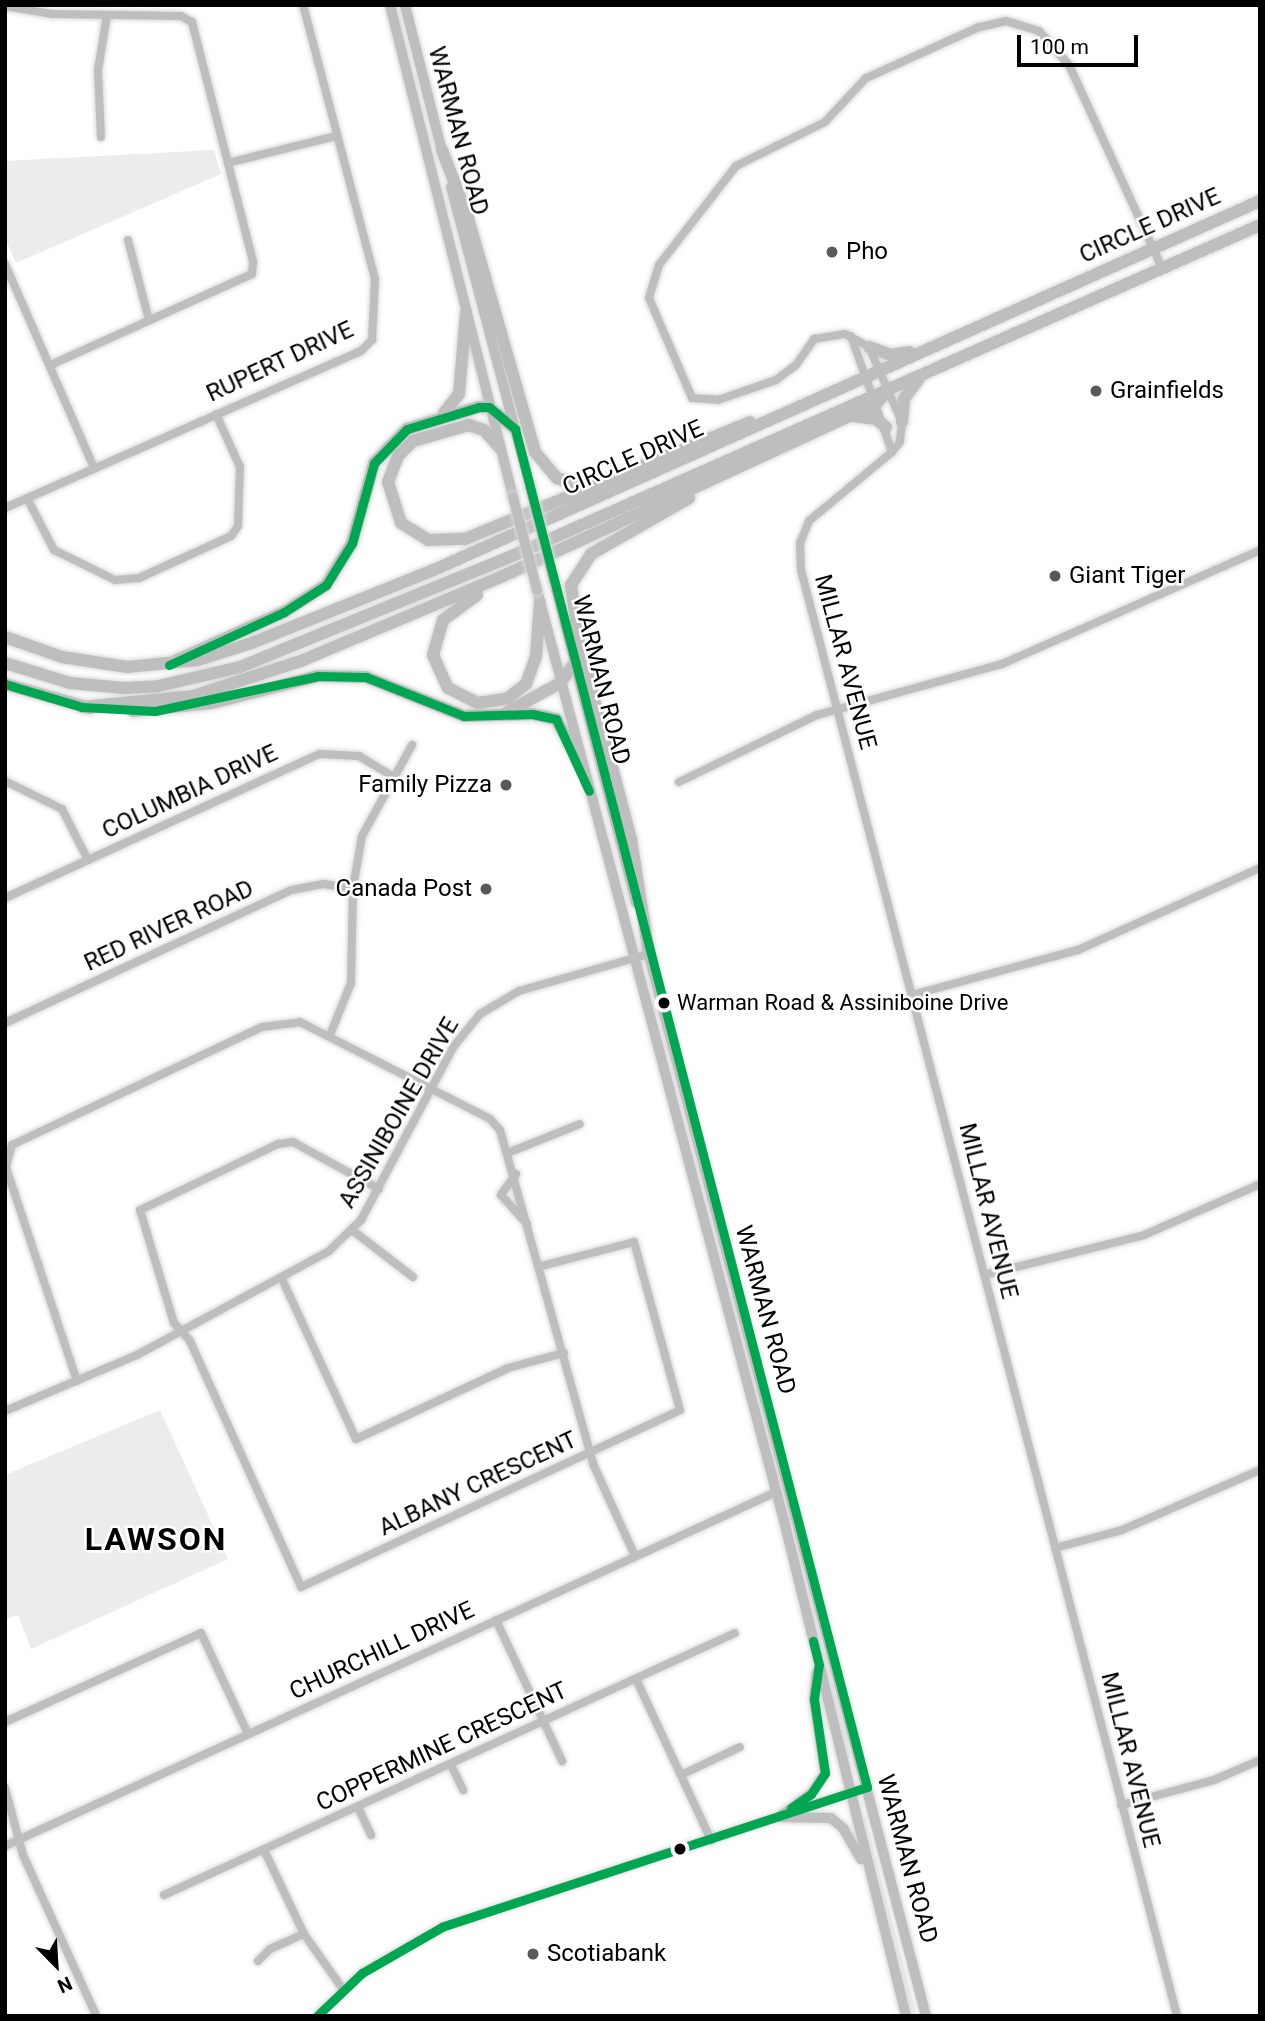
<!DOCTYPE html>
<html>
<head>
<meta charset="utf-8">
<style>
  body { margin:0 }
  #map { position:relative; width:1265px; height:2021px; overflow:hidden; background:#fff; font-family:Roboto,sans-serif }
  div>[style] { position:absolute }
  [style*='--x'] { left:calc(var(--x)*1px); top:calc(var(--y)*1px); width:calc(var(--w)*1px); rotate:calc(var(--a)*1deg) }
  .green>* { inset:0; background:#ececec }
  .roads { filter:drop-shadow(0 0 2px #dbdbdb) drop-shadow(0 0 2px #dbdbdb) }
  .minor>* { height:8px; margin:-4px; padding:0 4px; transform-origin:4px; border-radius:4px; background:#bebebe }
  .major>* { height:10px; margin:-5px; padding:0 5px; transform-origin:5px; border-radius:5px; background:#bebebe }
  .highway>* { height:12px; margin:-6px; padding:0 6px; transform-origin:6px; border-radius:6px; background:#bebebe }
  .bridges { filter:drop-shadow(0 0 2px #dbdbdb) drop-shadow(0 0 2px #dbdbdb) }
  .major-bridge>* { height:10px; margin:-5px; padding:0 5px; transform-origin:5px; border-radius:5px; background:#bebebe }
  .bus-1>* { height:9px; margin:-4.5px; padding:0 4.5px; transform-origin:4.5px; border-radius:4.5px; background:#00a651 }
  .dots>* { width:19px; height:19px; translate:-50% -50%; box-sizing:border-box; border:4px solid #fff; border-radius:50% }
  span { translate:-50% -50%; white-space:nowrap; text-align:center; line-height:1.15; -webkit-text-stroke:5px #fff; paint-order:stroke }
  .bus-label { font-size:22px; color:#000 }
  .left { translate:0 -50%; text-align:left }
  .street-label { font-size:24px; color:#000 }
  .poi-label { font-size:24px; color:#000 }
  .right { translate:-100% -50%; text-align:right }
  .district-label { font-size:32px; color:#000; font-weight:700; letter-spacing:2px }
  .frame { position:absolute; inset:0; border:7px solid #000; pointer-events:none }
  .north { position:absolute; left:21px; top:1930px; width:70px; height:70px; -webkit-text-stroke:5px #fff; paint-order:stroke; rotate:156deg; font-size:19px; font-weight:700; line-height:28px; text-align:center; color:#000 }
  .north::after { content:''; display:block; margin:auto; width:24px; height:32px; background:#000; clip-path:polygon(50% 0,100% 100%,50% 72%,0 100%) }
  .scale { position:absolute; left:1017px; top:35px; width:121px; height:32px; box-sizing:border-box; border:4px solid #000; border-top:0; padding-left:9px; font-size:21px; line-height:24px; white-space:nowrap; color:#000; -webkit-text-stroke:5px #fff; paint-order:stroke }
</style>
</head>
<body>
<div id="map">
  <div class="green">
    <div style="clip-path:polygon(214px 150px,221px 174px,16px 263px,5px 238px,5px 161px)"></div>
    <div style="clip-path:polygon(160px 1410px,228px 1559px,31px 1649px,18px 1615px,5px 1619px,5px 1475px)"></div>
    <div style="clip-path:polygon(804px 1581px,848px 1738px,850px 1775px)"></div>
    <div style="clip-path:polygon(861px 1810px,867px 1824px,917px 2016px,911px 2016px)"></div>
  </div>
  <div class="roads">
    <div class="minor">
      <div style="--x:5;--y:6;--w:48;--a:9.7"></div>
      <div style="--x:52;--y:14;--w:129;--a:0.9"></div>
      <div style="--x:181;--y:16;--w:13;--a:29"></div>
      <div style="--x:192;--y:22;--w:248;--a:75.7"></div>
      <div style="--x:253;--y:262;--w:12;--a:95"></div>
      <div style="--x:252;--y:274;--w:222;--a:155.7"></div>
      <div style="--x:101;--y:137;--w:67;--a:-92.6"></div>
      <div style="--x:98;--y:70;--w:56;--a:-80.7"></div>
      <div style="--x:228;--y:163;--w:111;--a:-14"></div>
      <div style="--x:128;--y:240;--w:83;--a:75.3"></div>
      <div style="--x:5;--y:264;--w:223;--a:66.4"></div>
      <div style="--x:1162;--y:268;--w:223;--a:-114.6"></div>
      <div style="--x:1069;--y:65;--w:45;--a:-131.4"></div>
      <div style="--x:1039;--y:31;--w:34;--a:-163"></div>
      <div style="--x:1006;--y:21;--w:28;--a:167"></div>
      <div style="--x:979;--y:27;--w:124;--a:155.7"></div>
      <div style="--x:866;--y:78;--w:60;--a:133"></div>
      <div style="--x:825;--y:122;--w:99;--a:153.7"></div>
      <div style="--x:736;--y:166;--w:125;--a:127.9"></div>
      <div style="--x:659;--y:265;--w:34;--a:107"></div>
      <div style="--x:649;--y:298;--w:109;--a:66.7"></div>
      <div style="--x:692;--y:398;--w:26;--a:4"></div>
      <div style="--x:718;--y:400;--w:61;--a:-19"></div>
      <div style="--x:776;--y:380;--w:25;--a:-37"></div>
      <div style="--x:796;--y:365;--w:32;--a:-55"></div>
      <div style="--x:814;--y:339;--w:31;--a:-9"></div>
      <div style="--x:845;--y:334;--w:27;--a:28"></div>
      <div style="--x:869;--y:347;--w:82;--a:66.3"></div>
      <div style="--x:902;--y:422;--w:20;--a:96"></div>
      <div style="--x:900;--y:442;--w:13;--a:129"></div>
      <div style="--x:892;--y:452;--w:108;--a:140.3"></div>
      <div style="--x:809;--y:521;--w:24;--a:112"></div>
      <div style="--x:800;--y:543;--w:27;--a:88"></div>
      <div style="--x:801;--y:570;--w:1494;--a:75.42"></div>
      <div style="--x:851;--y:336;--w:123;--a:70.5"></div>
      <div style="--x:27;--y:498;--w:59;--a:62.6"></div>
      <div style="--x:54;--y:550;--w:68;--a:26.2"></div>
      <div style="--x:115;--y:580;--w:24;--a:-5"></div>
      <div style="--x:139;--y:578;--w:101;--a:-24.5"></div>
      <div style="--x:231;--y:536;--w:12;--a:-55"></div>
      <div style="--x:238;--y:526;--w:59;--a:-88.1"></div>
      <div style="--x:240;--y:467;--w:58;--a:-114.4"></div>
      <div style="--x:5;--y:508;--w:389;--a:-23.8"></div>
      <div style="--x:361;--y:351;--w:16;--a:-45"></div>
      <div style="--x:372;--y:340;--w:61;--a:-87.2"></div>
      <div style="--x:375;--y:279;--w:283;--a:-104.7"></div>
      <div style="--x:5;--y:781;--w:64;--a:26.2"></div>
      <div style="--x:62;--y:809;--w:57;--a:63"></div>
      <div style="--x:679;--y:782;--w:153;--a:-25.9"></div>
      <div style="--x:817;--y:715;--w:192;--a:-15.4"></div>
      <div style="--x:1002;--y:664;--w:282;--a:-23.8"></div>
      <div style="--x:5;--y:898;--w:346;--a:-24.6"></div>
      <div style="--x:320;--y:754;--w:39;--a:3"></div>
      <div style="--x:359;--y:756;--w:37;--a:31"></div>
      <div style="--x:912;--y:995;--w:172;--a:-15.2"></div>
      <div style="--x:1078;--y:950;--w:200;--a:-24.3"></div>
      <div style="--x:5;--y:1023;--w:316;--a:-24.9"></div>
      <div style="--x:292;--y:890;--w:32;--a:-11"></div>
      <div style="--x:323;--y:884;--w:30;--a:8"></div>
      <div style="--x:330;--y:1035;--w:56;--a:-68"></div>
      <div style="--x:351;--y:983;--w:95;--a:-88.8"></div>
      <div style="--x:353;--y:888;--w:53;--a:-80.2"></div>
      <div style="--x:362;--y:836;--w:104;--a:-61.2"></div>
      <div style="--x:510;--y:1152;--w:75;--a:-21.8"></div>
      <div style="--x:516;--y:1174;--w:26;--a:126"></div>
      <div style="--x:501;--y:1195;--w:39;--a:48"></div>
      <div style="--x:379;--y:1189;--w:98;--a:-151.3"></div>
      <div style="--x:293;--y:1142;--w:15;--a:172"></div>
      <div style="--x:278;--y:1144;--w:153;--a:154.4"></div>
      <div style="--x:140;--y:1210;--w:118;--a:73.3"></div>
      <div style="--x:174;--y:1323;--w:24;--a:48"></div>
      <div style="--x:190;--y:1341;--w:270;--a:65.7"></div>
      <div style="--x:301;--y:1587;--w:418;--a:-25"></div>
      <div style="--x:680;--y:1410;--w:174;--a:-105.3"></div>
      <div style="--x:634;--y:1242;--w:96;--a:165.5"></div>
      <div style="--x:352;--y:1230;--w:77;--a:37.6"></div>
      <div style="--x:984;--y:1275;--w:165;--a:-14"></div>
      <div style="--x:1144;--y:1235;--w:127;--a:-23.7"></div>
      <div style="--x:282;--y:1279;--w:176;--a:65.2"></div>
      <div style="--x:356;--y:1439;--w:168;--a:-25"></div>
      <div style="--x:508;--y:1368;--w:58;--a:-15"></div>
      <div style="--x:77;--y:1381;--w:225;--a:-108.4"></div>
      <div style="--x:6;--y:1167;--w:23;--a:-75"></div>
      <div style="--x:12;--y:1145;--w:276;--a:-25.3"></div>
      <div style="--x:262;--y:1027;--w:38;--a:-7"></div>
      <div style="--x:300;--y:1022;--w:213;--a:27"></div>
      <div style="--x:490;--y:1119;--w:15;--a:48"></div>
      <div style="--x:500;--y:1130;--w:349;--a:74.4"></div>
      <div style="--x:594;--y:1466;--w:99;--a:65.5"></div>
      <div style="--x:5;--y:1411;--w:143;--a:-23"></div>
      <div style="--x:137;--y:1355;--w:218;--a:-28.4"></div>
      <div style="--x:329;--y:1251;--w:45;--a:-44.1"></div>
      <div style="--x:361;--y:1220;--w:197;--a:-61.9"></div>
      <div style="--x:454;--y:1046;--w:41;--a:-50.9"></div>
      <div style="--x:480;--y:1014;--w:45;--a:-30.5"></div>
      <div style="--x:519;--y:991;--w:135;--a:-15.9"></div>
      <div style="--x:1055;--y:1548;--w:69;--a:-15"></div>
      <div style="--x:1122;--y:1530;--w:150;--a:-23.5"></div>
      <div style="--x:496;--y:1620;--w:156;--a:64.9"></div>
      <div style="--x:636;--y:1679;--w:178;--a:65"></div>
      <div style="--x:5;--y:1722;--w:215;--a:-24.4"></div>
      <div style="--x:201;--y:1633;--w:111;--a:65"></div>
      <div style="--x:451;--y:1765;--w:28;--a:64"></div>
      <div style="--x:681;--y:1775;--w:65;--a:-25.4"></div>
      <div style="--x:5;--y:1788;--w:69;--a:75"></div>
      <div style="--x:23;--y:1855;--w:176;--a:65.5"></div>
      <div style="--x:1121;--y:1805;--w:96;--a:-15"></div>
      <div style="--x:1214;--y:1780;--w:50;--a:-23.5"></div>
      <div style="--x:358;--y:1807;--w:31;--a:65"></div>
      <div style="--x:5;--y:1846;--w:848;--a:-24.66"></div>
      <div style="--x:264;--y:1850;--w:93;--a:64.5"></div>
      <div style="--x:304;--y:1934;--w:66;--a:54.9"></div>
      <div style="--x:164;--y:1895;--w:628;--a:-24.65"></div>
      <div style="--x:258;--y:1961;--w:17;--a:-45"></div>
      <div style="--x:270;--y:1949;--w:37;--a:-24"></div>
      <div style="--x:317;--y:2016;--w:62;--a:-43.7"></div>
      <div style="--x:362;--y:1973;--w:92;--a:-29.9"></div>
      <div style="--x:442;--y:1927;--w:447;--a:-18.2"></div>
    </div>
    <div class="major">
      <div style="--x:390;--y:5;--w:507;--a:75.96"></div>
      <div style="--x:405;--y:5;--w:155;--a:75.8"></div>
      <div style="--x:451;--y:187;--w:310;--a:75.2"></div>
      <div style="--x:554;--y:581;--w:332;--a:75.7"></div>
      <div style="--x:537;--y:590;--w:963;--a:75.14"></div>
      <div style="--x:784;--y:1521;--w:510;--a:76.15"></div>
      <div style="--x:647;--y:948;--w:1104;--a:75.36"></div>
      <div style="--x:779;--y:1817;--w:39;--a:-36"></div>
      <div style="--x:811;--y:1794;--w:25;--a:-56"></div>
      <div style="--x:825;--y:1773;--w:75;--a:-98.5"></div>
      <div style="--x:814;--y:1699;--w:27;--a:-84"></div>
      <div style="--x:779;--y:1817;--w:52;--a:1.1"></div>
      <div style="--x:831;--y:1818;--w:16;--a:40"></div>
      <div style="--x:843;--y:1828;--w:36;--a:60"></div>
    </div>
    <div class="highway">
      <div style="--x:442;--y:150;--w:73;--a:69.1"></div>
      <div style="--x:468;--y:218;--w:243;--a:74"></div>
      <div style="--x:535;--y:452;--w:34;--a:50"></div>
      <div style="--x:557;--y:478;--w:18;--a:19"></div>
      <div style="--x:574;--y:484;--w:16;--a:-11"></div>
      <div style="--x:869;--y:347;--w:23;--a:20"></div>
      <div style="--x:891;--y:355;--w:19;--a:-9"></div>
      <div style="--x:444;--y:413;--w:24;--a:-52"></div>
      <div style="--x:459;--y:394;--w:82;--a:-85.1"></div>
      <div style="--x:854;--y:416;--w:22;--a:8"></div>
      <div style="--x:876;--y:419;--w:13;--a:39"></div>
      <div style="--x:902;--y:422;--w:23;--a:-85"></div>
      <div style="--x:904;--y:399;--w:26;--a:-54"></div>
      <div style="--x:500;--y:448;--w:24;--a:-132"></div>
      <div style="--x:484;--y:430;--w:16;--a:-162"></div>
      <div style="--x:469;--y:425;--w:58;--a:164.1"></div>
      <div style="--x:413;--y:441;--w:21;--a:135"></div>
      <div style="--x:398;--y:456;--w:28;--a:111"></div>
      <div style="--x:388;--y:482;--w:43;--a:72.4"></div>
      <div style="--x:401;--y:523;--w:32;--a:32"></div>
      <div style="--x:428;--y:540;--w:37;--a:-2"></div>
      <div style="--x:465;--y:539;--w:308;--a:-22.3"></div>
      <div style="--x:477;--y:595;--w:42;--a:143.7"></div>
      <div style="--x:443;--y:620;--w:36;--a:106"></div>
      <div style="--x:433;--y:655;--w:36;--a:66"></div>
      <div style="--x:448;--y:688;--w:34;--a:27"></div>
      <div style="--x:478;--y:703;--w:30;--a:-9"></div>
      <div style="--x:508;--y:698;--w:23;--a:-38"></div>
      <div style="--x:526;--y:684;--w:30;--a:-70"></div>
      <div style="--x:536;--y:656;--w:54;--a:-85.8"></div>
      <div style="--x:5;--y:637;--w:60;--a:19.3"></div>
      <div style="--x:62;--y:657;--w:66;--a:8.7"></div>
      <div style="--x:127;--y:667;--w:71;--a:-5.6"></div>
      <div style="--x:198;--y:660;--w:57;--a:-17.5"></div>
      <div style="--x:252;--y:643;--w:198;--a:-21.9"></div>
      <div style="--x:436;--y:569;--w:902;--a:-24.07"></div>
      <div style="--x:175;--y:661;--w:120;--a:-24.2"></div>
      <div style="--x:284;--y:612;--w:50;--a:-32.7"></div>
      <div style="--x:326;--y:585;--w:49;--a:-58.2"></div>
      <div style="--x:352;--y:543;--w:83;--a:-74.6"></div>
      <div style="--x:374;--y:463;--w:47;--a:-45.9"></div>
      <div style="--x:407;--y:429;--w:75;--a:-17"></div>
      <div style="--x:479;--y:407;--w:10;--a:0"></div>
      <div style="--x:489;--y:407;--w:34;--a:40"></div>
      <div style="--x:5;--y:663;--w:68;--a:17.1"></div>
      <div style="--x:70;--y:683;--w:55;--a:5.2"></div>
      <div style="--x:125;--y:688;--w:33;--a:-3"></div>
      <div style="--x:158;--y:686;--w:84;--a:-13"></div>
      <div style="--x:240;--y:667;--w:296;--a:-22.2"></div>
      <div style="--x:514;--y:555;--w:816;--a:-23.86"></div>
      <div style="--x:5;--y:684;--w:88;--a:15.8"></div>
      <div style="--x:82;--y:707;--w:112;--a:-5.7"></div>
      <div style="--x:193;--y:696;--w:114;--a:-18"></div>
      <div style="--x:301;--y:661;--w:219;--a:-22.8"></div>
      <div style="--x:503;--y:576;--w:382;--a:-24.8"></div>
      <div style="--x:850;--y:416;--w:29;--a:-25"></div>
      <div style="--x:876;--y:404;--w:18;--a:-49"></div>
      <div style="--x:133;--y:711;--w:79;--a:-5.8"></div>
      <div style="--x:212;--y:703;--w:109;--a:-14.3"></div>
      <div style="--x:318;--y:676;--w:48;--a:1.2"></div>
      <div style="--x:366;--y:677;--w:105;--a:21.7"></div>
      <div style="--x:464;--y:716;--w:68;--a:-1.7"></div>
      <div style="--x:532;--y:714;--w:25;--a:12"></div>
      <div style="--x:556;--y:719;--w:57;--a:61.6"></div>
      <div style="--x:507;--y:712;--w:60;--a:-28.7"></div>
      <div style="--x:560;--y:683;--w:26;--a:-54"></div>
      <div style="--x:649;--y:954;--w:116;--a:-98.9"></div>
      <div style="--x:631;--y:839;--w:204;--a:-104.8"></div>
      <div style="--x:579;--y:642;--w:58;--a:-98"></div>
      <div style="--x:571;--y:585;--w:37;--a:-57"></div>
      <div style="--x:591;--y:554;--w:113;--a:-29.7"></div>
    </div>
  </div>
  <div class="bridges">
    <div class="major-bridge">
      <div style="--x:530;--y:487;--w:97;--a:75.7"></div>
      <div style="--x:513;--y:497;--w:96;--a:75.5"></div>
    </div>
  </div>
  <div class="bus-1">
    <div style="--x:169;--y:665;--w:127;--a:-24.7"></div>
    <div style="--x:284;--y:612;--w:50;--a:-32.7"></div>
    <div style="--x:326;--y:585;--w:49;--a:-58.2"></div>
    <div style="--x:352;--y:543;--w:83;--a:-74.6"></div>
    <div style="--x:374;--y:463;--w:47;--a:-45.9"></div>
    <div style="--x:407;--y:429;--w:75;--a:-17"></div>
    <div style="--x:479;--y:407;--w:10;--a:0"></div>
    <div style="--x:489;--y:407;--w:34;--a:40"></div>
    <div style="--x:515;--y:429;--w:1403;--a:75.47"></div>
    <div style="--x:867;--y:1787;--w:447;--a:161.8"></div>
    <div style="--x:442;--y:1927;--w:92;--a:150.1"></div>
    <div style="--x:362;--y:1973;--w:62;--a:136.3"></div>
    <div style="--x:5;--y:684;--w:80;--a:16.6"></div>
    <div style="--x:82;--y:707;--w:73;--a:3.1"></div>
    <div style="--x:155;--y:711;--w:167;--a:-12.1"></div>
    <div style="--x:318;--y:676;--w:48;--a:1.2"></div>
    <div style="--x:366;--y:677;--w:105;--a:21.7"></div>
    <div style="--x:464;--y:716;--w:68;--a:-1.7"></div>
    <div style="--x:532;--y:714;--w:25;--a:12"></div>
    <div style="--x:556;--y:719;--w:79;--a:65.4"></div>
    <div style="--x:791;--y:1808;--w:24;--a:-35"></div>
    <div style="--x:811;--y:1794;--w:25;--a:-56"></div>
    <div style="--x:825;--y:1773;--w:75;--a:-98.5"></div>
    <div style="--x:814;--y:1699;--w:34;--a:-82"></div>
    <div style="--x:819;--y:1665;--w:25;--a:-104"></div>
  </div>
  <div class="dots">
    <div style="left:832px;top:252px;background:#595959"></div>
    <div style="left:1096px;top:391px;background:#595959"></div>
    <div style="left:1055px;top:576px;background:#595959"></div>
    <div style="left:506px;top:785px;background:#595959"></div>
    <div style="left:486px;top:889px;background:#595959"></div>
    <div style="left:664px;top:1003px;background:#000"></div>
    <div style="left:680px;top:1849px;background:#000"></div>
    <div style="left:533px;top:1954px;background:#595959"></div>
  </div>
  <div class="bus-label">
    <span class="left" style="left:677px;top:1003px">Warman Road &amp; Assiniboine Drive</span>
  </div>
  <div class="street-label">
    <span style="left:458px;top:131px;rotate:75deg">WARMAN ROAD</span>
    <span style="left:1150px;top:226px;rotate:-24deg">CIRCLE DRIVE</span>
    <span style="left:280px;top:362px;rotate:-25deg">RUPERT DRIVE</span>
    <span style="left:633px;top:458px;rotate:-24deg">CIRCLE DRIVE</span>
    <span style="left:845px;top:662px;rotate:75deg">MILLAR AVENUE</span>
    <span style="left:601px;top:680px;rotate:76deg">WARMAN ROAD</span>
    <span style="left:190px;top:792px;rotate:-25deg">COLUMBIA DRIVE</span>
    <span style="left:169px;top:926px;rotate:-25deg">RED RIVER ROAD</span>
    <span style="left:399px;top:1113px;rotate:-60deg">ASSINIBOINE DRIVE</span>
    <span style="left:988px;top:1211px;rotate:76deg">MILLAR AVENUE</span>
    <span style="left:765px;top:1310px;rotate:75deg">WARMAN ROAD</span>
    <span style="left:478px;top:1484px;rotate:-25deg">ALBANY CRESCENT</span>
    <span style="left:382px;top:1651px;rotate:-25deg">CHURCHILL DRIVE</span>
    <span style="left:442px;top:1747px;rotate:-25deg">COPPERMINE CRESCENT</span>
    <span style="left:1130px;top:1760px;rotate:76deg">MILLAR AVENUE</span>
    <span style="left:907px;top:1859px;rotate:75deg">WARMAN ROAD</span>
  </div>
  <div class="poi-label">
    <span class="left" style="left:846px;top:252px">Pho</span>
    <span class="left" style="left:1110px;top:391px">Grainfields</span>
    <span class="left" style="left:1069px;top:576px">Giant Tiger</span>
    <span class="right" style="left:492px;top:785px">Family Pizza</span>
    <span class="right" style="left:472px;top:889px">Canada Post</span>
    <span class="left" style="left:547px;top:1954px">Scotiabank</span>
  </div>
  <div class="district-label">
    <span style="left:156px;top:1539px">LAWSON</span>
  </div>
  <div class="frame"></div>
  <div class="north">N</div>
  <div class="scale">100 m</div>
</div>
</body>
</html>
